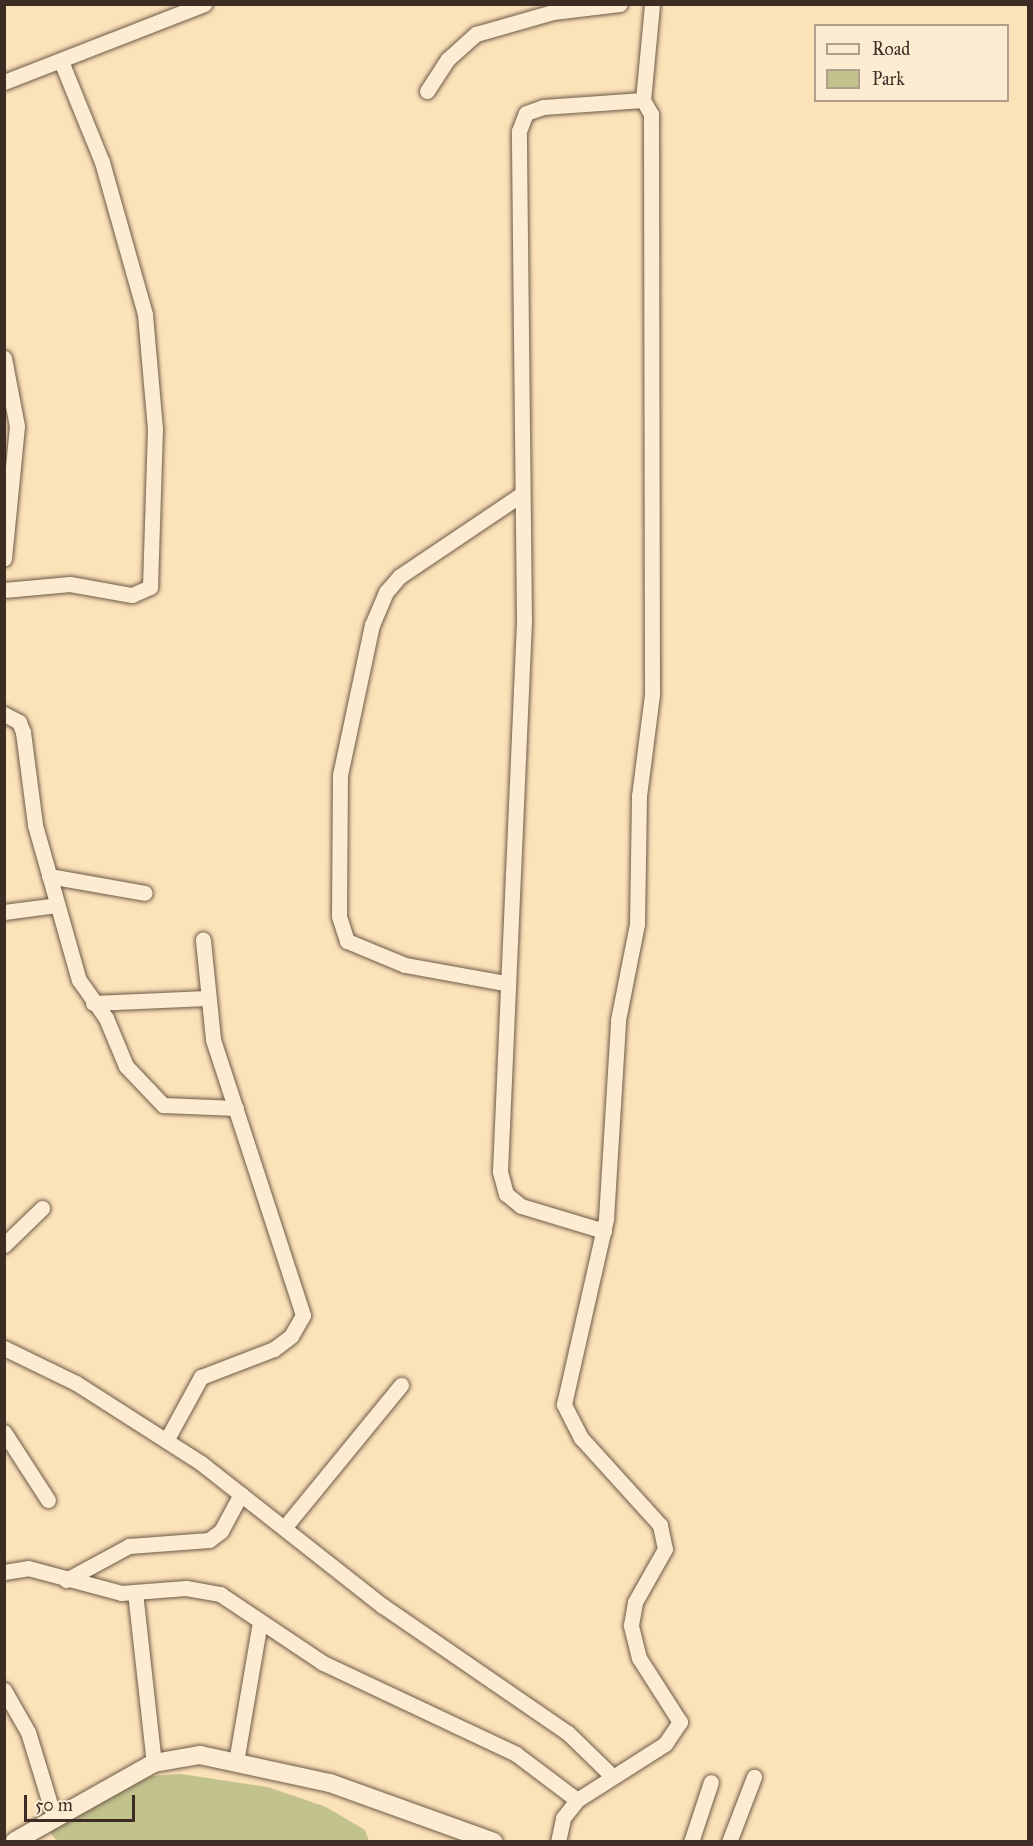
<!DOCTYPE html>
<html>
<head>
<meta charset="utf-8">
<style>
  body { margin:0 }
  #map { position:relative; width:1033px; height:1846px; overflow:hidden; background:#fce2b9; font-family:"IM FELL Great Primer",serif }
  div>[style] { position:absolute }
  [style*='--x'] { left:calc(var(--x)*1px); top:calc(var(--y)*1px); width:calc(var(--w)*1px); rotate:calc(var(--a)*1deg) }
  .green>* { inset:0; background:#c2c28d }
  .roads { filter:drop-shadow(0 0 2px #6d5a49) drop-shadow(0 0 2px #6d5a49) }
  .minor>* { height:15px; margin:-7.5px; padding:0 7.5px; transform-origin:7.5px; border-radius:7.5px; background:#fdecd2 }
  .tertiary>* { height:18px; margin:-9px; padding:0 9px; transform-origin:9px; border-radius:9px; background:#fdecd2 }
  span { translate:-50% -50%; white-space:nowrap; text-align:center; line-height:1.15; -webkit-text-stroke:4.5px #fdecd2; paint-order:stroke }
  .frame { position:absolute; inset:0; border:6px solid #3d2c24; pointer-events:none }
  .legend { position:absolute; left:814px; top:24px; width:195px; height:78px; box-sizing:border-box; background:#fdecd2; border:2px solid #b09f8c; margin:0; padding:8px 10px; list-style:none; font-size:18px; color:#3d2c24 }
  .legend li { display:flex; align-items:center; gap:12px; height:30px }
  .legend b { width:30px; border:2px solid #b09f8c }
  .scale { position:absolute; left:24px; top:1795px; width:111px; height:27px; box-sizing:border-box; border:3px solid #3d2c24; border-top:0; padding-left:8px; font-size:18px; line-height:21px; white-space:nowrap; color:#3d2c24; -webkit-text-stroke:4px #fdecd2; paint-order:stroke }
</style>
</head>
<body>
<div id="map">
  <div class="green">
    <div style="clip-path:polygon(181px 1774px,268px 1787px,326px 1807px,365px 1830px,369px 1841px,58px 1842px,51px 1834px,54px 1826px,119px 1790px,152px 1776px)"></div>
  </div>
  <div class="roads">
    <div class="minor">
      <div style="--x:4;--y:82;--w:215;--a:-21.3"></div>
      <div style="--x:427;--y:91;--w:38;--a:-57"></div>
      <div style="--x:448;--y:59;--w:38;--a:-42"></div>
      <div style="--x:476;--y:34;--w:80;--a:-15.9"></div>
      <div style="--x:553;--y:12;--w:67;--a:-6.8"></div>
      <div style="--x:4;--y:358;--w:69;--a:79.2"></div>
      <div style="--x:17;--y:426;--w:133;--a:95.6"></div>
      <div style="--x:4;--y:590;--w:66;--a:-5.2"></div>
      <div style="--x:70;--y:584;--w:63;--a:10.1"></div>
      <div style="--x:132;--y:595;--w:20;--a:-24"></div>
      <div style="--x:150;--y:587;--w:158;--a:-88.2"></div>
      <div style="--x:155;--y:429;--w:115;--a:-95"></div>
      <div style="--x:145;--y:314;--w:158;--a:-105.8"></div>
      <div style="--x:102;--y:162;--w:109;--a:-112.1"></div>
      <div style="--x:4;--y:714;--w:17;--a:28"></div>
      <div style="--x:19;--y:722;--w:11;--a:68"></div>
      <div style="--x:23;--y:732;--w:94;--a:82.6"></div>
      <div style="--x:35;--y:825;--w:161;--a:74.2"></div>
      <div style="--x:79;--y:980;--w:47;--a:54.6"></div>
      <div style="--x:106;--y:1018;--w:52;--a:67.4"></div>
      <div style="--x:126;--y:1066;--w:54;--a:46.5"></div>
      <div style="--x:163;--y:1105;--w:73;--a:2.4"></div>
      <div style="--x:49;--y:876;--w:97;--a:10"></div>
      <div style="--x:4;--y:912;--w:53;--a:-7.5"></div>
      <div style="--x:505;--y:983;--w:102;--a:-169.8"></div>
      <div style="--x:405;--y:965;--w:63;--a:-157.5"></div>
      <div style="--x:347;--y:941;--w:26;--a:-108"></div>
      <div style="--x:339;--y:916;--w:141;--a:-89.6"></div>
      <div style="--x:340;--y:775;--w:153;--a:-78"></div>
      <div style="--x:372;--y:625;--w:36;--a:-67"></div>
      <div style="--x:386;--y:592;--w:21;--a:-49"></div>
      <div style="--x:400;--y:576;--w:147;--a:-33.9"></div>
      <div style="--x:93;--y:1003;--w:114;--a:-2.5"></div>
      <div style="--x:604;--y:1231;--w:87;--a:-163.2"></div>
      <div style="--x:521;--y:1206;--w:19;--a:-141"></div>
      <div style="--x:506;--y:1194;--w:24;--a:-105"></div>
      <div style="--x:500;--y:1171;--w:551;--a:-87.5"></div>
      <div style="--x:524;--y:621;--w:490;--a:-90.6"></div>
      <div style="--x:519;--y:131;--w:19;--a:-69"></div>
      <div style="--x:526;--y:113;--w:18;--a:-19"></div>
      <div style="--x:543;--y:107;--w:100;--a:-4"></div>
      <div style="--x:643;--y:100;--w:96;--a:-84.6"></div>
      <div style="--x:4;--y:1245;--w:53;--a:-44.2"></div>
      <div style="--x:4;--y:1348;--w:80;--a:25.9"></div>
      <div style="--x:76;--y:1383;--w:148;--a:32.6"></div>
      <div style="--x:201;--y:1463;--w:231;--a:38.2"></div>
      <div style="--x:383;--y:1606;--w:224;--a:34.5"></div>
      <div style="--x:568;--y:1733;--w:60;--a:44.3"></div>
      <div style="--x:4;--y:1432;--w:81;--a:57.1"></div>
      <div style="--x:167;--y:1439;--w:71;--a:-61.3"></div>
      <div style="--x:201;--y:1377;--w:78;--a:-21"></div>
      <div style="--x:274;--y:1349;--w:21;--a:-37"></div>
      <div style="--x:291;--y:1336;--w:24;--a:-60"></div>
      <div style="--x:303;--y:1315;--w:290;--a:-108.1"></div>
      <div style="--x:213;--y:1039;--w:100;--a:-95.8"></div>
      <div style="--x:284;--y:1528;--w:185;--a:-50.7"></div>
      <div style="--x:4;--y:1572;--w:24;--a:-9"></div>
      <div style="--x:28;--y:1568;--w:96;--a:15"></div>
      <div style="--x:121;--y:1593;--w:65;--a:-4.4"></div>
      <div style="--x:186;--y:1588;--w:35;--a:10"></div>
      <div style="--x:220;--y:1594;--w:124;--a:33.8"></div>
      <div style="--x:323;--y:1663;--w:213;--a:25.2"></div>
      <div style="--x:516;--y:1754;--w:76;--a:37"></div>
      <div style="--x:66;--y:1580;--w:72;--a:-28.4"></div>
      <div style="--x:129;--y:1546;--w:80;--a:-4.3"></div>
      <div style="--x:209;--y:1540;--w:15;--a:-37"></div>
      <div style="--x:221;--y:1531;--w:42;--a:-61.6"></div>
      <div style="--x:135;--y:1592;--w:172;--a:83.7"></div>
      <div style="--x:4;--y:1690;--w:48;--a:60.3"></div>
      <div style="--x:28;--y:1732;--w:89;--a:73"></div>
      <div style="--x:236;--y:1762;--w:142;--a:-80.3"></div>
      <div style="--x:558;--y:1842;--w:25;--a:-78"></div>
      <div style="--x:563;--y:1818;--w:23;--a:-52"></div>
      <div style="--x:577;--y:1800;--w:104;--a:-32.5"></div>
      <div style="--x:665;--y:1744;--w:27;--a:-56"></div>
      <div style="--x:680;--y:1722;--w:76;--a:-122.6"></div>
      <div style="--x:639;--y:1658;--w:34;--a:-104"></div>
      <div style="--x:631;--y:1625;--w:23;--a:-80"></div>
      <div style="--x:635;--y:1602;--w:61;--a:-60.5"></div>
      <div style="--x:665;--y:1549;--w:25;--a:-102"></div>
      <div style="--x:660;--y:1525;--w:118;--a:-132.2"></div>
      <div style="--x:581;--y:1438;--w:38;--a:-117"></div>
      <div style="--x:564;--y:1404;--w:190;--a:-77.2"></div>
      <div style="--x:606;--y:1219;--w:199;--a:-86.5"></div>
      <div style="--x:618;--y:1020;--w:98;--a:-78.8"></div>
      <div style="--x:637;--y:924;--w:128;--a:-89.1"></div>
      <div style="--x:639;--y:796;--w:103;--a:-82.7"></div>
      <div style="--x:652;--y:694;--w:580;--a:-90.1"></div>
      <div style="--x:651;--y:114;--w:16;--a:-120"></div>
      <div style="--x:691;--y:1842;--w:63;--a:-71.6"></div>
      <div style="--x:729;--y:1842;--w:70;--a:-69"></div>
    </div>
    <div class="tertiary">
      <div style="--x:15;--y:1841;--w:159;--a:-29.3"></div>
      <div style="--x:154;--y:1763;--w:47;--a:-9.9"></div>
      <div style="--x:200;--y:1755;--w:133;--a:12.2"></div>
      <div style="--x:330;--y:1783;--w:174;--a:19.8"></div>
    </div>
  </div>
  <div class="frame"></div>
  <ul class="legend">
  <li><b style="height:8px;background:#fdecd2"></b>Road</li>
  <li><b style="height:16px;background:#c2c28d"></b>Park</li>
  </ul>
  <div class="scale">50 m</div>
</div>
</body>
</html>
